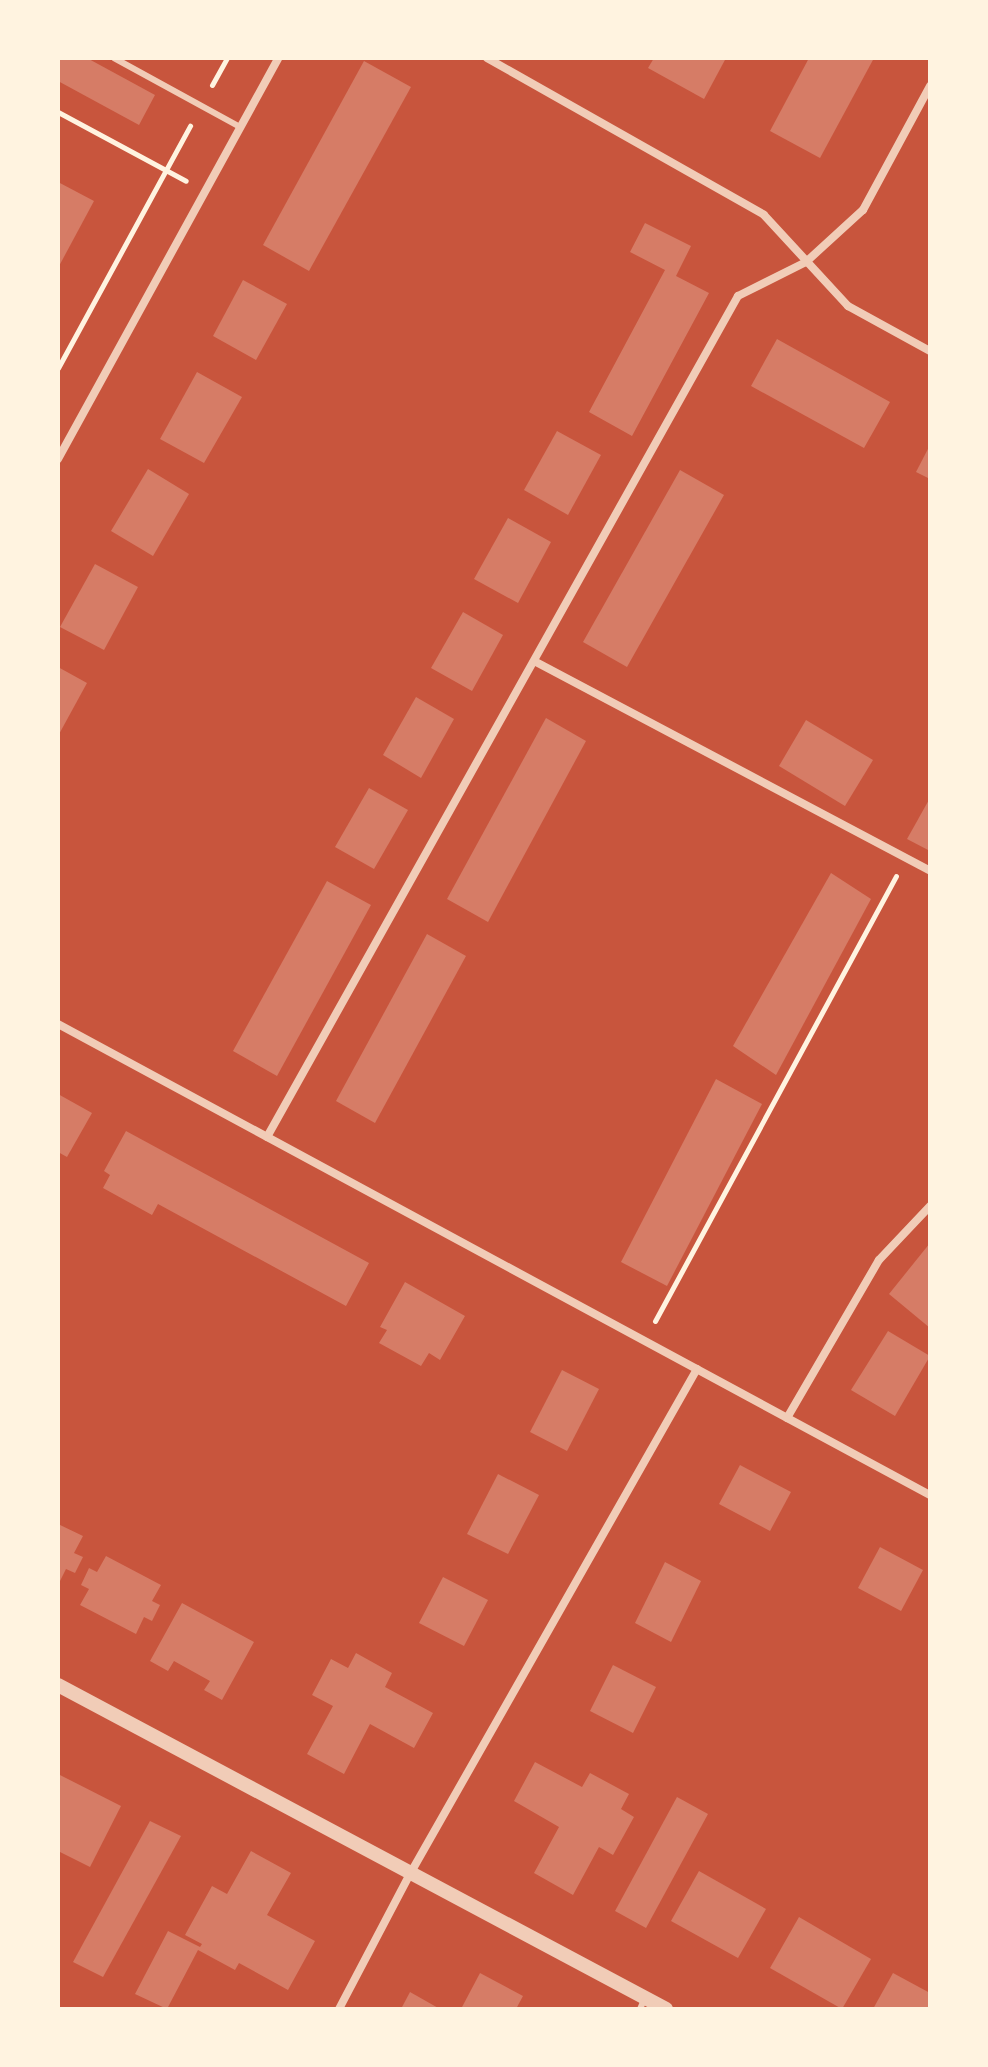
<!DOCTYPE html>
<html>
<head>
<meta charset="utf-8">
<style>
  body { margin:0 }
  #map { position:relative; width:988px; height:2067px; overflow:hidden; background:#c8553d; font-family:Lato,sans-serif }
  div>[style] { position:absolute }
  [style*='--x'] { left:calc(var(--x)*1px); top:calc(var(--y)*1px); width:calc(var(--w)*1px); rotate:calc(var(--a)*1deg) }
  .building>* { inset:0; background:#d67c66 }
  .path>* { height:5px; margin:-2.5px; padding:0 2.5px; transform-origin:2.5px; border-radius:2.5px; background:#fff3e0 }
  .service>* { height:6px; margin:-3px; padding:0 3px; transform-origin:3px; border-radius:3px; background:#f1ccb7 }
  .minor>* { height:8px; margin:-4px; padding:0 4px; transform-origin:4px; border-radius:4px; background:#f1ccb7 }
  .tertiary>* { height:14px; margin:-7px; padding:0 7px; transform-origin:7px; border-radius:7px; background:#f1ccb7 }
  span { translate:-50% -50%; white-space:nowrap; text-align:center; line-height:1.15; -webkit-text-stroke:8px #fff3e0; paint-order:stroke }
  .frame { position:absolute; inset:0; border:60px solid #fff3e0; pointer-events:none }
</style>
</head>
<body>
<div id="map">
  <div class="building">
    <div style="clip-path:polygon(58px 58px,87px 58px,155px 95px,139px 125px,58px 81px)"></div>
    <div style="clip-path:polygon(654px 58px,726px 58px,704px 99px,648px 68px)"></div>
    <div style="clip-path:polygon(809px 58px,874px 58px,820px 158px,770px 131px)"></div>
    <div style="clip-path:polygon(364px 61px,411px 87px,309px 271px,263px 245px)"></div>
    <div style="clip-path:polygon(58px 182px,94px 201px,58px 268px)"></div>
    <div style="clip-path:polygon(645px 223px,691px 246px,676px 276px,709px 293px,632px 436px,589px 412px,665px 270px,630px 252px)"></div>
    <div style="clip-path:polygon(243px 280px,287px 304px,256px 360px,213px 336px)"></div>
    <div style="clip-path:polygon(777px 339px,890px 402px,864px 448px,751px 386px)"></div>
    <div style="clip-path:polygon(197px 372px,242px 397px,204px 463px,160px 439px)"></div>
    <div style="clip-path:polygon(557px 431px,601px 455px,568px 515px,524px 490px)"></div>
    <div style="clip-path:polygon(930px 445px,930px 479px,916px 472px)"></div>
    <div style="clip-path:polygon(148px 469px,189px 494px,153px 556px,111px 531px)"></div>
    <div style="clip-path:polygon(680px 470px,724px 495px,627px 667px,583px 642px)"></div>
    <div style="clip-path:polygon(508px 518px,551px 542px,518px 603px,474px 579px)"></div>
    <div style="clip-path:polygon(95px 564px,138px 587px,104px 650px,60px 627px)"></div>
    <div style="clip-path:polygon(463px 612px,503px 635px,472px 691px,431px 668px)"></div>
    <div style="clip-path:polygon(58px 667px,87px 683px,58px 736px)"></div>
    <div style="clip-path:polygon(416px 697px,454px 719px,421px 778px,383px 755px)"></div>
    <div style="clip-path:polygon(546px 718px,586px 741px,488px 922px,447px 899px)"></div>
    <div style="clip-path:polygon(806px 720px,873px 760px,845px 806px,779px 766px)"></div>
    <div style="clip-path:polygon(369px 788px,408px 810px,374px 869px,335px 847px)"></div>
    <div style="clip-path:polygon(930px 798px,930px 851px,907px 839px)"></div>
    <div style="clip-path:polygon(831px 873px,871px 899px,776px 1075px,733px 1046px)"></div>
    <div style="clip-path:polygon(327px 881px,371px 905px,277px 1076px,233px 1051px)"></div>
    <div style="clip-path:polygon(427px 934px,466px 956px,375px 1123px,336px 1101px)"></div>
    <div style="clip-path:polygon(716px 1079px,762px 1104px,667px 1286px,621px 1262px)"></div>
    <div style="clip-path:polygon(58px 1094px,92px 1113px,67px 1157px,58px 1152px)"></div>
    <div style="clip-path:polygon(126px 1131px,369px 1263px,346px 1306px,158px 1204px,152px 1215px,103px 1188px,110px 1175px,104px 1171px)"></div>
    <div style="clip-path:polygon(930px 1243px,930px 1328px,889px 1294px)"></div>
    <div style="clip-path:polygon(405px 1282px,465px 1316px,440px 1360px,429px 1353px,421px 1366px,379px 1343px,387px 1330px,380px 1327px)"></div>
    <div style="clip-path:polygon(888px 1331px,930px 1356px,895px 1416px,851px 1390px)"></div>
    <div style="clip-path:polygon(562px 1370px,599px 1389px,567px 1451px,530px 1432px)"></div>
    <div style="clip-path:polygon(740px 1465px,791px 1492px,770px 1531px,719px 1504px)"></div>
    <div style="clip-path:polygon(498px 1474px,539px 1495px,508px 1554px,467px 1534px)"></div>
    <div style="clip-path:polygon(58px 1524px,83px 1536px,74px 1553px,83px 1557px,75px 1573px,66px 1569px,58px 1585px)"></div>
    <div style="clip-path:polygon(880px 1547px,923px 1570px,901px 1611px,858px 1588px)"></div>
    <div style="clip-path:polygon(106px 1556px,161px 1585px,152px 1601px,160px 1605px,152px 1621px,144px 1617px,136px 1634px,80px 1605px,89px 1589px,81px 1585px,89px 1568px,97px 1572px)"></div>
    <div style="clip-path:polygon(665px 1562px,701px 1581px,671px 1642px,635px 1623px)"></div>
    <div style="clip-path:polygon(443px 1577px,488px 1600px,464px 1646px,419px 1623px)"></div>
    <div style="clip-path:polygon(182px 1603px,254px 1642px,222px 1700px,204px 1690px,210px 1681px,174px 1661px,168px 1671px,150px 1661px)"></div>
    <div style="clip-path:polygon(356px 1653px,392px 1673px,385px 1687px,433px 1713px,414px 1748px,370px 1724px,344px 1774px,307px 1754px,333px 1706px,312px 1695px,331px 1659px,348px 1668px)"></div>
    <div style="clip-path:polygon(613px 1665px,656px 1687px,633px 1733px,590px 1711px)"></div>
    <div style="clip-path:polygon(535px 1762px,582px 1787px,590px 1773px,629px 1794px,621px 1809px,634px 1817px,613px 1855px,599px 1847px,573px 1895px,534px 1873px,559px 1827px,514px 1801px)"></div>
    <div style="clip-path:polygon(58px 1774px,121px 1806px,90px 1867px,58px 1851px)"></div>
    <div style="clip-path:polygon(677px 1797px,708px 1814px,646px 1928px,615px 1911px)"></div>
    <div style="clip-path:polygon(150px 1821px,181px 1836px,103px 1977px,73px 1962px)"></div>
    <div style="clip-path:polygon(251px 1851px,291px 1873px,267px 1915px,315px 1941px,288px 1990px,239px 1963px,235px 1970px,198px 1950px,167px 2009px,135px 1994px,168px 1931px,200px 1947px,202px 1944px,185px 1935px,212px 1886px,227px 1894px)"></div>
    <div style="clip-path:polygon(699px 1871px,766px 1909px,738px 1958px,671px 1921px)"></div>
    <div style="clip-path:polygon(799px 1917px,871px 1959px,842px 2009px,770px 1968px)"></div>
    <div style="clip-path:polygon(480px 1973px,523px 1996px,516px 2009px,461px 2009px)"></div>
    <div style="clip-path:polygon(893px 1973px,930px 1993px,930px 2009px,873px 2009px)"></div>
    <div style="clip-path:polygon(410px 1992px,440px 2009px,401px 2009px)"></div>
  </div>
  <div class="path">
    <div style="--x:212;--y:85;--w:31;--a:-61"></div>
    <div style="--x:58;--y:112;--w:145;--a:28.3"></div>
    <div style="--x:58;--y:368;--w:276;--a:-61.4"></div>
    <div style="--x:655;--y:1321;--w:506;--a:-61.56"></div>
  </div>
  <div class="service">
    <div style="--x:114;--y:58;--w:144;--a:28.7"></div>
    <div style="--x:640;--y:2009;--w:12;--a:-66"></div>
  </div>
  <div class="minor">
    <div style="--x:487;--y:58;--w:318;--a:29.5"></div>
    <div style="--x:764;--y:215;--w:124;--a:47.3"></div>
    <div style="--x:848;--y:306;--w:94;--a:28.8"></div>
    <div style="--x:58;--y:459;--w:457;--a:-61.2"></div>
    <div style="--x:536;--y:662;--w:446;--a:27.9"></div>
    <div style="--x:58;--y:1024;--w:991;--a:28.38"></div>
    <div style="--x:267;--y:1137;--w:964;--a:-60.75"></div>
    <div style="--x:738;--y:296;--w:76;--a:-26.6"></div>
    <div style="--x:806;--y:262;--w:77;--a:-42.4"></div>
    <div style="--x:863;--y:210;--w:141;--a:-61.6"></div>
    <div style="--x:787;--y:1418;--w:183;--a:-59.8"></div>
    <div style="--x:879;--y:1260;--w:74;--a:-46.6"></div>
    <div style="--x:339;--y:2009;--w:153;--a:-62.3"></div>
    <div style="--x:410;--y:1874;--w:581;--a:-60.39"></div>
  </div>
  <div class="tertiary">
    <div style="--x:58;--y:1685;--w:689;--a:28.05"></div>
  </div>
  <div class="frame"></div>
</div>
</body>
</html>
